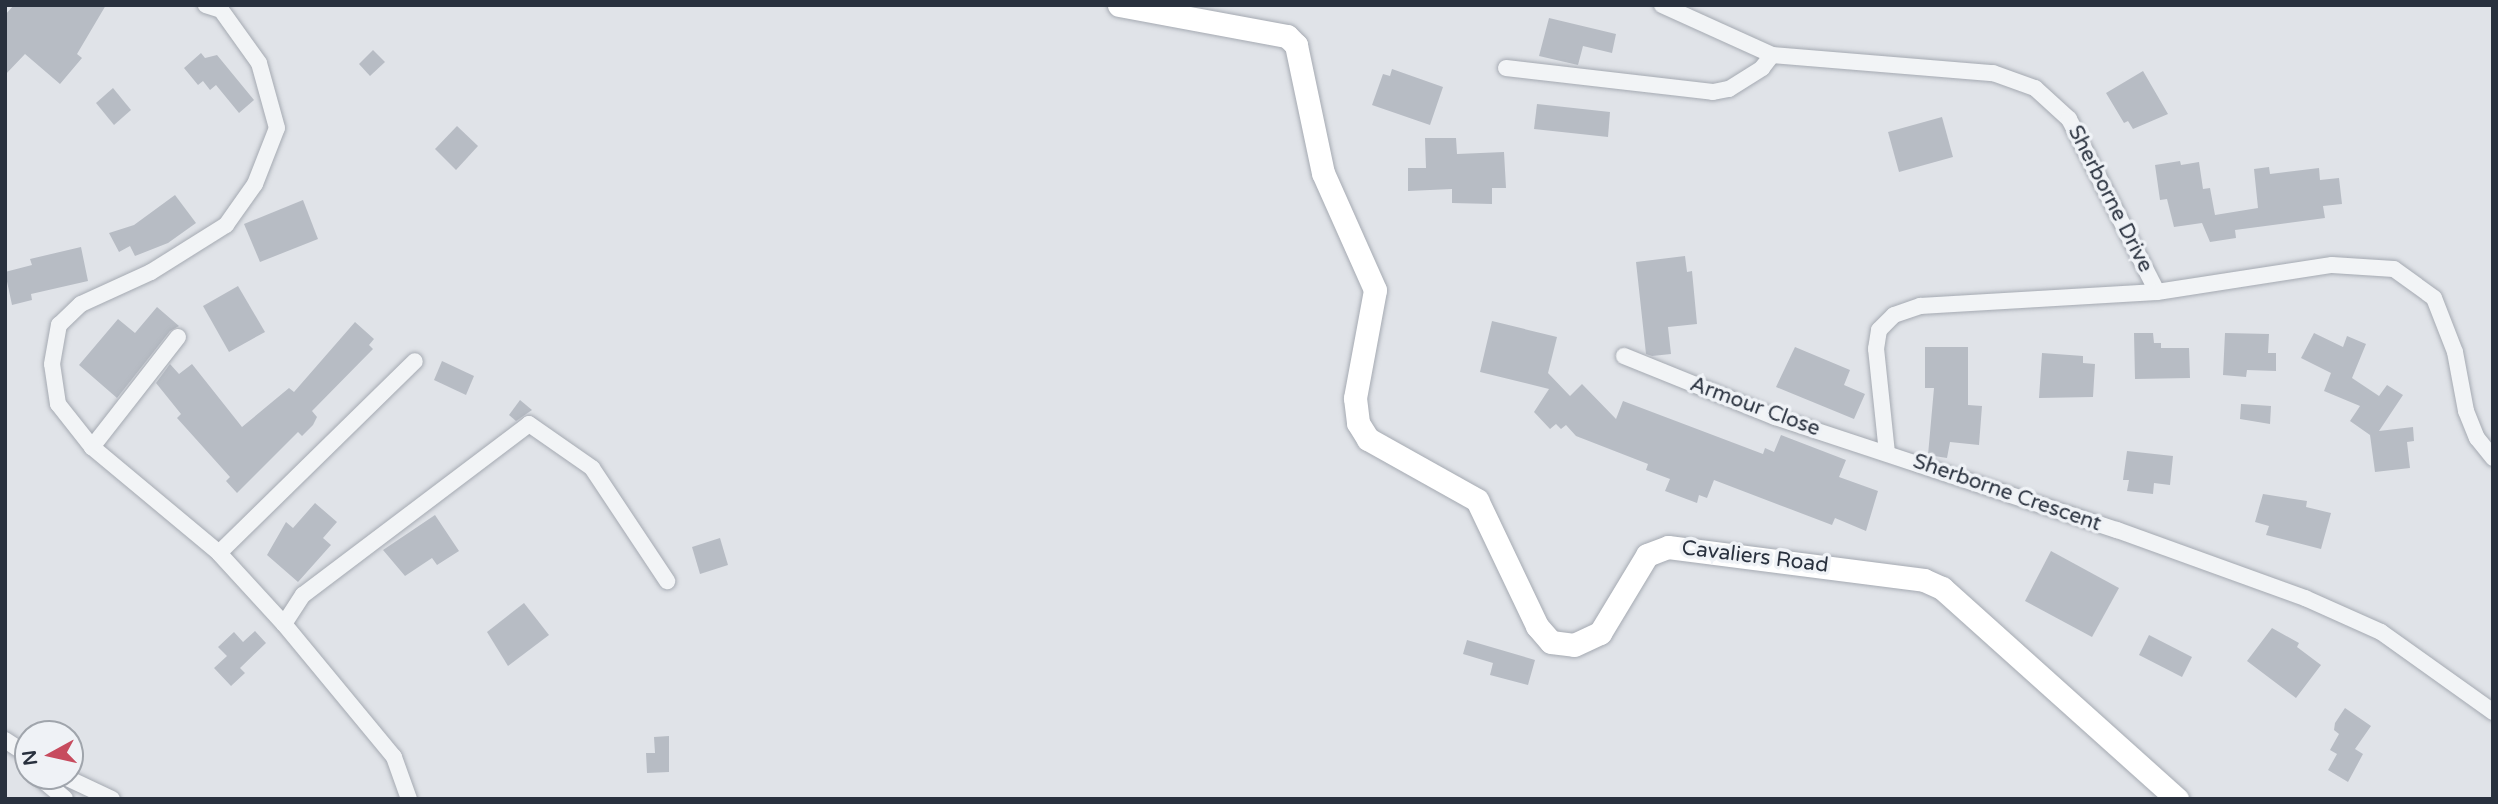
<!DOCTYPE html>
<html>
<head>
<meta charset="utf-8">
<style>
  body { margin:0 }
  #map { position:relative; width:2498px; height:804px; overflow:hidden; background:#e0e3e8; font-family:"Varela Round",sans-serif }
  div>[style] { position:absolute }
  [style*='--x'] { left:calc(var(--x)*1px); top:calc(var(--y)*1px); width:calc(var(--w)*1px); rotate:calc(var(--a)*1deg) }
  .building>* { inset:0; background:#b7bcc4 }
  .roads { filter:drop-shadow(0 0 2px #a5aab2) drop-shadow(0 0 2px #a5aab2) }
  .street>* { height:16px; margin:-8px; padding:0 8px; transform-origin:8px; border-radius:8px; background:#f2f4f6 }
  .secondary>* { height:23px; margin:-11.5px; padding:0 11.5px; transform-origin:11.5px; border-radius:11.5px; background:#fff }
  span { translate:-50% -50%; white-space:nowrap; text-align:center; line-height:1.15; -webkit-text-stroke:7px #eff2f6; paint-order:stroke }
  .street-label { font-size:21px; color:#29313e }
  .frame { position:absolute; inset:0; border:7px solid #29313e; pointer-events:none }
  .north { position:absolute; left:14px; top:720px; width:70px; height:70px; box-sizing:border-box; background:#eff2f6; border:2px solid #a0a5ac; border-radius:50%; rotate:262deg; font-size:19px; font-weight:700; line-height:28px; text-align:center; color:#29313e }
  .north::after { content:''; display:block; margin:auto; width:24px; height:32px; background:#c74b5e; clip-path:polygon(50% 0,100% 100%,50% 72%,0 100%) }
</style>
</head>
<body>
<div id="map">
  <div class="building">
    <div style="clip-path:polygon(14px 5px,106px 5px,77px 54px,82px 58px,60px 84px,25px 54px,5px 75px,5px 15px)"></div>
    <div style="clip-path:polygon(1549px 18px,1616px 34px,1612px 53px,1583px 46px,1578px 65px,1539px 56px)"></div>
    <div style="clip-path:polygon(373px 50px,385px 62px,370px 76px,359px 64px)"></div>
    <div style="clip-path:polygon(201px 53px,205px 58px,217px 55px,254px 100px,239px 113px,216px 85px,210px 90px,203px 81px,198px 85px,184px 68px)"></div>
    <div style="clip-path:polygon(1392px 69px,1443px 87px,1430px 125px,1372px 105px,1383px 74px,1390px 76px)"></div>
    <div style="clip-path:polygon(2143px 71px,2168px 114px,2133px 129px,2128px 121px,2124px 123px,2106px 93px)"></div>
    <div style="clip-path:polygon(113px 88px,131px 110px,114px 125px,96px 103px)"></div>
    <div style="clip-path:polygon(1537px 104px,1610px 112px,1608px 137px,1534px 129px)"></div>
    <div style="clip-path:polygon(1942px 117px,1953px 157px,1899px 172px,1888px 132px)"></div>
    <div style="clip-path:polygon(457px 126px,478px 146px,456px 170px,435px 149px)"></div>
    <div style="clip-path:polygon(1425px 138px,1456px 138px,1457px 154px,1504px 152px,1506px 188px,1492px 188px,1492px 204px,1452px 203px,1452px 189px,1408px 191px,1408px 168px,1426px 168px)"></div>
    <div style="clip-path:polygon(2180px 161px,2181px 165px,2199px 162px,2203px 189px,2210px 188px,2215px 215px,2258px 208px,2254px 169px,2269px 167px,2270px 174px,2319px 168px,2320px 180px,2339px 178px,2342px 204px,2323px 206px,2325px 218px,2235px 230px,2236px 238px,2210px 242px,2202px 223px,2174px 227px,2167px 199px,2160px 200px,2155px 165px)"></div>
    <div style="clip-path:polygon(175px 195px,196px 223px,168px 243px,135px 256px,130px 246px,119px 252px,109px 233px,134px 225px)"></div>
    <div style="clip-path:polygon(303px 200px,318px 239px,260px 262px,244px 224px)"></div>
    <div style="clip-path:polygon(81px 247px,88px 281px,31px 294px,32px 300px,12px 305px,5px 272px,32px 265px,30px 259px)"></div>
    <div style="clip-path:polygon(1685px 256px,1687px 272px,1692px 271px,1697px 324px,1668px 327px,1671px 354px,1652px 356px,1646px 354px,1636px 262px)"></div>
    <div style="clip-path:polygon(238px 286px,265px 332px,229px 352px,203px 306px)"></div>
    <div style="clip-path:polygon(157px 307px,179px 326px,170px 331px,117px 398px,79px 365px,118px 319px,135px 333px)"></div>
    <div style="clip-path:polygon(1492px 321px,1557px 337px,1548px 373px,1570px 396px,1582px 384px,1616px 419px,1623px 401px,1763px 454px,1765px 448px,1774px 452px,1781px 435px,1846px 460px,1839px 477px,1878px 491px,1866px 531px,1835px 518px,1832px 525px,1714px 480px,1707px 498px,1699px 495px,1697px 503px,1665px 491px,1670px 479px,1646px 470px,1648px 464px,1576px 436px,1566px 425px,1561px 429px,1556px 424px,1550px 429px,1534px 412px,1549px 389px,1480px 372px)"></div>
    <div style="clip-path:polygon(355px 322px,374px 339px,369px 345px,373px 349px,312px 411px,317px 417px,313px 425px,302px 436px,298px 432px,237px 493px,226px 481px,230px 477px,177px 418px,181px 414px,156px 383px,170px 364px,179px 374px,192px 364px,242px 427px,289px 388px,294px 392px)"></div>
    <div style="clip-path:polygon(2134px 333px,2153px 333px,2154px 343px,2161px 343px,2161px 348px,2189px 348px,2190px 378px,2135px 379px)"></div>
    <div style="clip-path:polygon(2225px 333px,2269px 334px,2268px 353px,2276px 353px,2276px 371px,2247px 370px,2246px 377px,2223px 375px)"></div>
    <div style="clip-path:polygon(2314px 333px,2343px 347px,2347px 336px,2366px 344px,2352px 378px,2379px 396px,2387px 385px,2403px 395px,2379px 431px,2413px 427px,2414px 441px,2407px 442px,2410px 468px,2375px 472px,2370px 435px,2350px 421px,2360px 406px,2324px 391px,2331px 373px,2301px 358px)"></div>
    <div style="clip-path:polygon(1795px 347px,1850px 370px,1844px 385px,1865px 394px,1854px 419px,1776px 387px)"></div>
    <div style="clip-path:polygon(1925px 347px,1968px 347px,1968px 405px,1982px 406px,1979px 445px,1950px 442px,1947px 458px,1928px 455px,1934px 388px,1925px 388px)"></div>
    <div style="clip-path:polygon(2042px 353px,2083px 356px,2083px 363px,2095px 364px,2093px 397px,2039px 398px)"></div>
    <div style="clip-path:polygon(442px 361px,474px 376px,466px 395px,434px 380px)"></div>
    <div style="clip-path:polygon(520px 400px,532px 410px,516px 421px,509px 415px)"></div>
    <div style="clip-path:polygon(2241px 404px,2271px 406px,2270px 424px,2240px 419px)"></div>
    <div style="clip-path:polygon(2127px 451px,2173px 456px,2170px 485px,2154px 483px,2153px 494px,2127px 491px,2129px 480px,2123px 480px)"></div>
    <div style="clip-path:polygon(2263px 494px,2307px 501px,2306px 507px,2331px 513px,2321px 549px,2266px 535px,2269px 526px,2255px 522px)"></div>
    <div style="clip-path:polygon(315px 503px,337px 522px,323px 538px,331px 545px,298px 582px,267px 555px,286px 522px,293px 528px)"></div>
    <div style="clip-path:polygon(435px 515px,459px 551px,437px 565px,432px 558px,405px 576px,383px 550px)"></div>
    <div style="clip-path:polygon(720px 538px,728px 565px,700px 574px,692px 547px)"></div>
    <div style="clip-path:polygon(2051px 551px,2119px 588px,2092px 637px,2025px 601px)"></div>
    <div style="clip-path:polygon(524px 603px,549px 635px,508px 666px,487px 632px)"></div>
    <div style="clip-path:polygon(2272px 628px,2299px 643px,2297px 647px,2321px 665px,2296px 698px,2247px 661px)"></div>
    <div style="clip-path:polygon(255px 631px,266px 643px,240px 668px,245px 673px,231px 686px,214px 668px,227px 656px,218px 647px,234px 632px,243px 642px)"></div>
    <div style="clip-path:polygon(2149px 635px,2192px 657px,2182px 677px,2139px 655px)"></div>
    <div style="clip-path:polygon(1467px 640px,1535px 660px,1528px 685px,1490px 675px,1493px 663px,1463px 654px)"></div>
    <div style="clip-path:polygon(2345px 708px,2371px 726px,2355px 749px,2363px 754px,2348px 782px,2328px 770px,2337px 754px,2330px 750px,2339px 734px,2334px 730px,2335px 723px)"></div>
    <div style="clip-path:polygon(669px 736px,669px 772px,647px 773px,646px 753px,655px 753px,654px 737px)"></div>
  </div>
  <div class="roads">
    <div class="street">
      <div style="--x:1662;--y:5;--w:121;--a:24.4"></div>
      <div style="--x:1772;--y:55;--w:222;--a:4.7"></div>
      <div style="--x:1993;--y:73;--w:45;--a:19.7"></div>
      <div style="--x:2035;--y:88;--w:46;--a:42.4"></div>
      <div style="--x:2069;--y:119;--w:194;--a:63"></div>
      <div style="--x:1506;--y:68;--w:208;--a:6.6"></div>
      <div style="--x:1713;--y:92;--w:16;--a:-11"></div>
      <div style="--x:1729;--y:89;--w:39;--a:-32"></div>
      <div style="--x:1762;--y:68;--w:16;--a:-52"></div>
      <div style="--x:178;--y:337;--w:140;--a:128"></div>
      <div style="--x:92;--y:447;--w:165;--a:39.8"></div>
      <div style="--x:1624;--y:356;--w:163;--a:22"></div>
      <div style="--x:1775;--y:417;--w:360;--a:18.3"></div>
      <div style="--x:2117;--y:530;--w:200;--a:19.9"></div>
      <div style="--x:2305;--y:598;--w:83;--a:24.1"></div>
      <div style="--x:2381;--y:632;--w:138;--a:35.5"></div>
      <div style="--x:92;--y:447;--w:55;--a:-128.3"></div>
      <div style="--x:58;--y:404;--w:40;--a:-98.5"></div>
      <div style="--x:52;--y:364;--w:40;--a:-80"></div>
      <div style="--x:59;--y:325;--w:30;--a:-44"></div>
      <div style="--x:81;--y:304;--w:77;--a:-24.6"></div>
      <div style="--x:151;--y:272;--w:89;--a:-32.1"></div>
      <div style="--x:226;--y:225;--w:50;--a:-54.7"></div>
      <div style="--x:255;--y:184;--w:60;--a:-68.6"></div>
      <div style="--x:277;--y:128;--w:67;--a:-105.5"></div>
      <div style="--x:259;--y:63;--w:65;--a:-125.6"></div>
      <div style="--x:221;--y:10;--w:16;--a:-162"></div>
      <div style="--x:1887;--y:453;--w:105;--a:-96"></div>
      <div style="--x:1876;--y:349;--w:19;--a:-81"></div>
      <div style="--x:1879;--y:330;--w:21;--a:-45"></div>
      <div style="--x:1894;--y:315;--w:28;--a:-19"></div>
      <div style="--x:1920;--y:306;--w:237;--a:-3.4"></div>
      <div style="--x:2157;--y:292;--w:177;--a:-8.8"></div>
      <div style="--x:2332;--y:265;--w:62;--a:3.7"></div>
      <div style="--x:2394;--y:269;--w:49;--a:35.9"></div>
      <div style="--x:2434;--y:298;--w:58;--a:68.7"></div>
      <div style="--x:2455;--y:352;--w:60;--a:79.4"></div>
      <div style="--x:2466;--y:411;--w:29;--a:68"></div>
      <div style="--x:2477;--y:438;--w:26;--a:51"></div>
      <div style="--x:284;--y:624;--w:96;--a:-132.5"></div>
      <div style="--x:219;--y:553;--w:274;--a:-44.4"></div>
      <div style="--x:5;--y:740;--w:27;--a:33"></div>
      <div style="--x:38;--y:776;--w:35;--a:40"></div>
      <div style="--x:63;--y:776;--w:54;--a:25.1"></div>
      <div style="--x:409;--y:799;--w:45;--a:-109.7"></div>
      <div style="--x:394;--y:757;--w:173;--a:-129.6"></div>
      <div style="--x:284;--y:624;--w:35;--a:-57"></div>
      <div style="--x:303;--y:595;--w:283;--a:-37.1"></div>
      <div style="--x:529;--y:424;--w:77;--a:34.9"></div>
      <div style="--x:592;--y:468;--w:136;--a:56.4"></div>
    </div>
    <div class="secondary">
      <div style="--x:1119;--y:5;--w:171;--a:10.5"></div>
      <div style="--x:1287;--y:36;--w:13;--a:45"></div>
      <div style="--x:1296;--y:45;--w:131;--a:78.1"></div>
      <div style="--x:1323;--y:173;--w:128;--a:66"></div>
      <div style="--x:1375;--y:290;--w:110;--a:100.5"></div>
      <div style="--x:1355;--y:398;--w:25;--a:83"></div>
      <div style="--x:1358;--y:423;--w:19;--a:58"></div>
      <div style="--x:1368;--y:439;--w:125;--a:29.2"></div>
      <div style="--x:1477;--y:500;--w:140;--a:64.5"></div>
      <div style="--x:1537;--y:626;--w:21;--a:49"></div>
      <div style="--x:1551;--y:642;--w:23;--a:7"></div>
      <div style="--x:1574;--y:645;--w:29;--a:-25"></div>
      <div style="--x:1600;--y:633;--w:91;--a:-58.9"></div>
      <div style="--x:1647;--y:555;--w:22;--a:-21"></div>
      <div style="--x:1668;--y:547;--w:258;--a:7.3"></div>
      <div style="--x:1924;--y:580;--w:20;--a:24"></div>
      <div style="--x:1942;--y:588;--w:316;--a:41.9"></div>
    </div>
  </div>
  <div class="street-label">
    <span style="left:2110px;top:199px;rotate:63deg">Sherborne Drive</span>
    <span style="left:1755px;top:407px;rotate:20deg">Armour Close</span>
    <span style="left:2007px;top:493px;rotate:19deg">Sherborne Crescent</span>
    <span style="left:1755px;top:557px;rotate:7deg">Cavaliers Road</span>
  </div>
  <div class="frame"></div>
  <div class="north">N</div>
</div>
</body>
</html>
